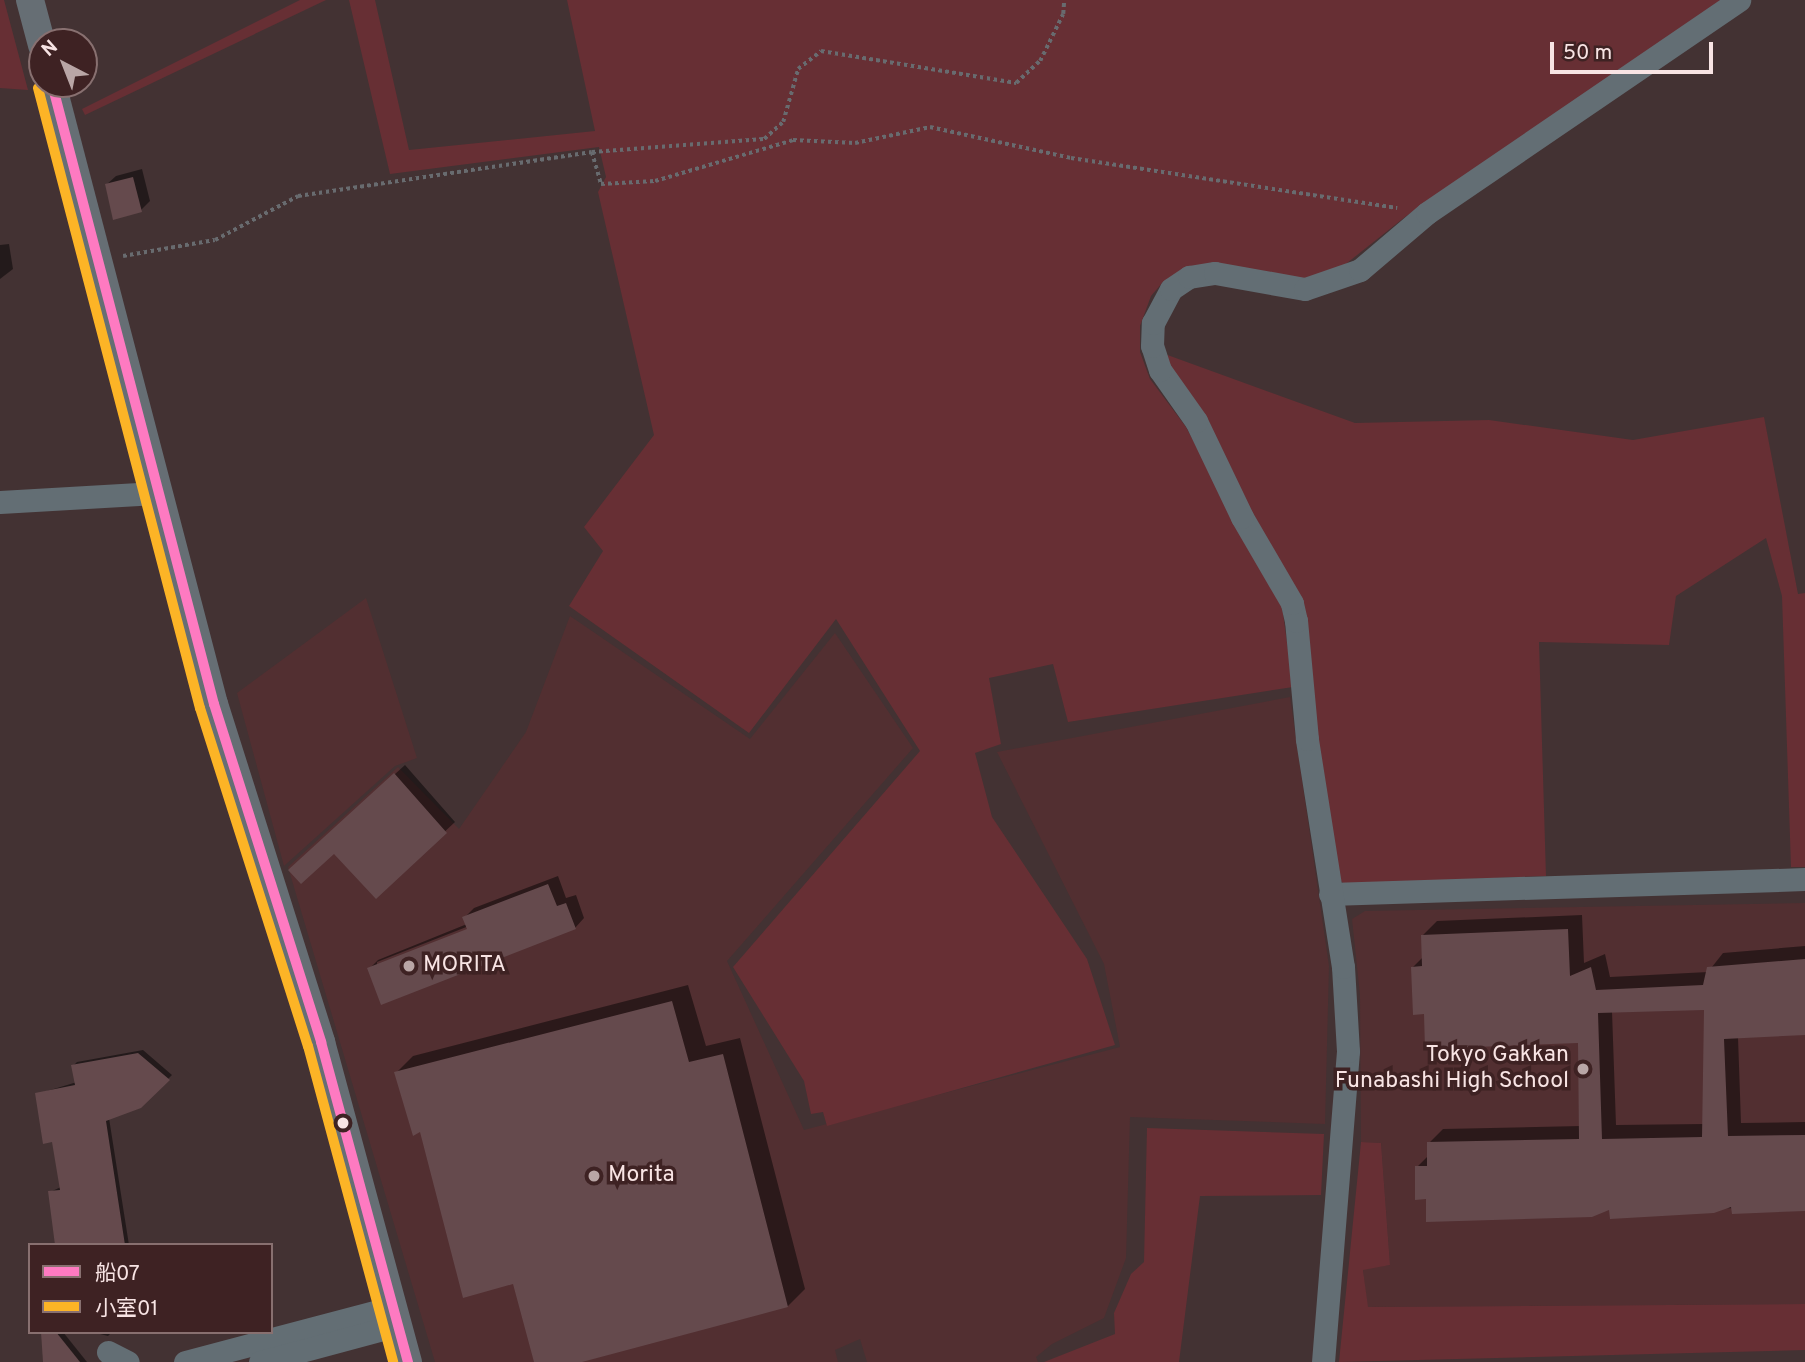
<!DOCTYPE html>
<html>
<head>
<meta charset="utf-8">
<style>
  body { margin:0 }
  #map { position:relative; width:1805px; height:1362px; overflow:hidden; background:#433233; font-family:Overpass,"Noto Sans JP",sans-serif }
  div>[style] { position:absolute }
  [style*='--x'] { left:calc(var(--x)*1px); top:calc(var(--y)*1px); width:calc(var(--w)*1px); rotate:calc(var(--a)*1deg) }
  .built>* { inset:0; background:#522f31 }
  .green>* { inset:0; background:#672f34 }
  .shadow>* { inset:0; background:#0007 }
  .building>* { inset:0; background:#654a4d }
  .path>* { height:3.5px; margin-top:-1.75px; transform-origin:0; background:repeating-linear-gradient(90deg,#686b6f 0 3.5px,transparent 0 7px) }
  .minor>* { height:23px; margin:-11.5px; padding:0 11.5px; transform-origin:11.5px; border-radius:11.5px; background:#636e74 }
  .major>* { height:28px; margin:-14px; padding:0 14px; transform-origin:14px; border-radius:14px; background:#666e74 }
  .bus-1>* { height:10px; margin:-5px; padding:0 5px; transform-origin:5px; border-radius:5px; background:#fe7ac1 }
  .bus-2>* { height:10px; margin:-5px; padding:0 5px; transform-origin:5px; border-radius:5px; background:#fcb426 }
  .dots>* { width:19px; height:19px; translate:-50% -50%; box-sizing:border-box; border:4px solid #3e2223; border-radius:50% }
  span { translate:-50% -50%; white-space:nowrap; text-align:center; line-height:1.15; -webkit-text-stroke:7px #3e2223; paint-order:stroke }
  .poi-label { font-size:23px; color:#f8e4e4 }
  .left { translate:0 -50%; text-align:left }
  .right { translate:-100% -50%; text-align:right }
  .legend { position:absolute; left:28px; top:1243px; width:245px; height:91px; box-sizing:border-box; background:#3e2223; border:2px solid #887070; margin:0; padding:9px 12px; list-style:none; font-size:21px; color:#f8e4e4 }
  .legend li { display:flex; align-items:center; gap:14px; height:35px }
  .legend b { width:35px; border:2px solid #887070 }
  .north { position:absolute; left:28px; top:28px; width:70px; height:70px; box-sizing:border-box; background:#3e2223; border:2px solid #887070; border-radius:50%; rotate:318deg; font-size:19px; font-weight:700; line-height:28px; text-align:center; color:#f8e4e4 }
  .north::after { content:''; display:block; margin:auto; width:24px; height:32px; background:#b9a6a6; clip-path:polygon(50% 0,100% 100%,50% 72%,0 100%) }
  .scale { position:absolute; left:1550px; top:42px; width:163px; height:32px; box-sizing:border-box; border:4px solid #f8e4e4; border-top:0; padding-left:9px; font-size:21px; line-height:24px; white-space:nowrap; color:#f8e4e4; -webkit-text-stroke:5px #3e2223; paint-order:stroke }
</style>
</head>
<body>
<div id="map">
  <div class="built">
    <div style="clip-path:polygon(366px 598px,417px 758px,395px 766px,284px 866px,237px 693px)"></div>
    <div style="clip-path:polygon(570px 616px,750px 739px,835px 633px,913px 748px,727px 961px,804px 1130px,1120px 1047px,1104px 964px,997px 752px,1290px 697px,1329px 966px,1325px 1124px,1130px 1117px,1126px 1258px,1104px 1318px,1052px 1344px,1036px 1357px,1038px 1362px,867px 1362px,860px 1339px,835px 1350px,838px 1362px,435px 1362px,288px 867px,398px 767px,459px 829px,526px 732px)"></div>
    <div style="clip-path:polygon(1805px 903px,1805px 1304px,1367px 1307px,1363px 1269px,1390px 1265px,1381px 1143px,1361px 1142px,1360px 995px,1352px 919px,1365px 911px)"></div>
  </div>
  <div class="green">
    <div style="clip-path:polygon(0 0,4px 0,28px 90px,0 88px)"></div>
    <div style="clip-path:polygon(300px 0,326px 0,85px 115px,82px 109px)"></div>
    <div style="clip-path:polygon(349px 0,375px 0,409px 150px,595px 131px,567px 0,1722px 0,1405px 217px,1342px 267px,1310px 279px,1163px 282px,1151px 296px,1140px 326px,1140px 352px,1150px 379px,1186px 427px,1282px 606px,1293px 687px,1068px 722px,1053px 664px,989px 678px,1001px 744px,975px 753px,992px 817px,1087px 959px,1115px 1045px,827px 1126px,823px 1112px,811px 1114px,804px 1081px,733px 967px,920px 751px,836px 619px,749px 733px,569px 606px,603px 551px,584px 527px,654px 435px,598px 192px,606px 177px,599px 147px,390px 174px)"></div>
    <div style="clip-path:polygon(1162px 353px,1355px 423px,1489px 420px,1633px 440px,1764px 417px,1798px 594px,1805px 593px,1805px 867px,1791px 867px,1782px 596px,1766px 538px,1676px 596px,1669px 645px,1539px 642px,1546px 876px,1344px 884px,1335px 875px,1302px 606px)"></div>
    <div style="clip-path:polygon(1147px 1128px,1324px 1134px,1321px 1195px,1200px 1196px,1179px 1362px,1044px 1362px,1115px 1334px,1114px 1313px,1131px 1274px,1144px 1262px)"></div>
    <div style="clip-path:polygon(1361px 1142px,1381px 1143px,1390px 1265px,1363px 1270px,1368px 1307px,1805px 1304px,1805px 1350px,1339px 1362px)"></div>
  </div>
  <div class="shadow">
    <div style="clip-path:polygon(142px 169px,150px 201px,141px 210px,106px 185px,116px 176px)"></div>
    <div style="clip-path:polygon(9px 244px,13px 269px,0 279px,0 245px)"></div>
    <div style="clip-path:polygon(405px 765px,455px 822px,376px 896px,334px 851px,299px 861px)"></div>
    <div style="clip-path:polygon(evenodd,558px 876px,566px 898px,576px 895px,584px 918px,575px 928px,369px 969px,378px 960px,467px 924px,465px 917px,474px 908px,558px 876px,474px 924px,476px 927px,377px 966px,377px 962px,474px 924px)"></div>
    <div style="clip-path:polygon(evenodd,1582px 915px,1584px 963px,1605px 954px,1610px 977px,1708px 972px,1723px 953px,1805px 946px,1805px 1034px,1738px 1037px,1741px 1123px,1805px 1122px,1805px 1209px,1611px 1207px,1428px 1197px,1417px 1167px,1429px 1155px,1429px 1143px,1443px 1129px,1581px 1126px,1580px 1041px,1425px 1012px,1413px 967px,1423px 957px,1423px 935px,1437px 921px,1582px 915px,1706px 1008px,1703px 1124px,1616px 1125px,1612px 1011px,1706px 1008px)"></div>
    <div style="clip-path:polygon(688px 985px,706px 1046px,740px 1038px,805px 1289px,788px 1306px,576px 1362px,536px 1362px,515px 1282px,422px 1130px,396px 1073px,413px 1056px)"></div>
    <div style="clip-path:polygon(143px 1050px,172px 1075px,140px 1107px,109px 1118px,129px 1245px,56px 1245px,50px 1192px,61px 1187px,53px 1140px,37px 1094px,77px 1082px,73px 1066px,77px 1062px)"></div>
    <div style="clip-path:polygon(42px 1332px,63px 1332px,87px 1362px,45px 1362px)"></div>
    <div style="clip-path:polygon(92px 1332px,112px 1332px,108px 1336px)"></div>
  </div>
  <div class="building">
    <div style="clip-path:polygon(133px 177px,142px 212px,113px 220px,105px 184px)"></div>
    <div style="clip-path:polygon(394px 773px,447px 833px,376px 899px,334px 854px,301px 884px,288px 870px)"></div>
    <div style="clip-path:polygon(548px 884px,557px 906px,566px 903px,576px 929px,381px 1005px,367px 968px,467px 929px,462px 917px)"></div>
    <div style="clip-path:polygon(evenodd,1568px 929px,1570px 976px,1591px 967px,1596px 990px,1703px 985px,1707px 967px,1805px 959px,1805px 1035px,1724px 1039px,1728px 1136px,1805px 1135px,1805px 1211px,1732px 1214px,1731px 1207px,1714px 1213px,1610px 1219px,1609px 1210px,1592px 1217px,1426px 1222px,1426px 1199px,1415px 1200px,1415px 1166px,1427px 1166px,1427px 1142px,1579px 1139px,1578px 1043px,1425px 1049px,1424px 1014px,1413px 1015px,1411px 967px,1422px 966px,1421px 935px,1568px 929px,1704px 1010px,1702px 1137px,1602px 1139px,1598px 1013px,1704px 1010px)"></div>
    <div style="clip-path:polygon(672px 1001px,689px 1062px,723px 1054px,788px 1307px,582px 1362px,534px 1362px,513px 1284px,463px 1298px,420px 1132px,413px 1136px,394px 1072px)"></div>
    <div style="clip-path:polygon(138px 1053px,170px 1080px,141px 1108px,106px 1121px,125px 1245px,55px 1245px,48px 1191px,60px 1190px,52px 1142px,43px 1144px,35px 1093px,75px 1085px,71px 1065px)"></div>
    <div style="clip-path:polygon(41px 1332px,56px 1332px,80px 1362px,43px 1362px)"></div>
  </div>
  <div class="path">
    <div style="--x:592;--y:152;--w:172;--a:-4.3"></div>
    <div style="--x:764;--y:139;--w:25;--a:-42"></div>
    <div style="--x:783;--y:122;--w:55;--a:-74.2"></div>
    <div style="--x:798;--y:69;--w:29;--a:-38"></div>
    <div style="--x:821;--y:51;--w:198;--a:9.3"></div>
    <div style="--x:1016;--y:83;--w:33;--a:-43"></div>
    <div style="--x:1040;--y:61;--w:52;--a:-63.9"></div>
    <div style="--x:1063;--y:14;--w:14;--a:-86"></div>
    <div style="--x:123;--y:256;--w:93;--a:-9.9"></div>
    <div style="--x:215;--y:240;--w:94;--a:-27.9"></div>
    <div style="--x:298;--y:196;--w:297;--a:-8.5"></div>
    <div style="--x:592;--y:152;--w:33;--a:74"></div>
    <div style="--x:601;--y:184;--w:54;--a:-3.2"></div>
    <div style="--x:655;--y:181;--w:144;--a:-16.5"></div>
    <div style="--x:793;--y:140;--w:62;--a:2.8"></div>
    <div style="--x:855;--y:143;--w:77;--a:-12"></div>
    <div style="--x:930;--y:127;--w:144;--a:12.4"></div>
    <div style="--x:1071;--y:158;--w:330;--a:8.7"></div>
  </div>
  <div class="minor">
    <div style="--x:0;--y:502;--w:156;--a:-3.3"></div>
    <div style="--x:1330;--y:894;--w:475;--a:-1.8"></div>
    <div style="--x:108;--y:1352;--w:22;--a:27"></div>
    <div style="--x:185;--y:1362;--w:215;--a:-14.8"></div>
    <div style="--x:260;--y:1362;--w:143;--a:-15"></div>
    <div style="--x:1323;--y:1362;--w:312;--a:-85.4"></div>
    <div style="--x:1348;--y:1051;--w:84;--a:-93.4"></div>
    <div style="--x:1343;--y:967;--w:231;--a:-99"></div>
    <div style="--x:1307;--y:739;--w:119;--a:-95.3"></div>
    <div style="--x:1296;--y:621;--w:18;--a:-103"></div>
    <div style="--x:1292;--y:603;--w:99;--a:-120.2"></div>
    <div style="--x:1242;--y:517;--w:106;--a:-115.6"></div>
    <div style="--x:1196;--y:421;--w:62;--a:-125.2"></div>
    <div style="--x:1160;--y:370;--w:25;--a:-108"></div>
    <div style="--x:1152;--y:346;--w:23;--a:-88"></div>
    <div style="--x:1153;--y:323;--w:38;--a:-62"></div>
    <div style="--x:1171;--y:289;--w:22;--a:-34"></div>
    <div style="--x:1189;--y:277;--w:26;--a:-9"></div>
    <div style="--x:1215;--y:273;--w:91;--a:10.1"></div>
    <div style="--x:1305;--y:289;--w:58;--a:-19.1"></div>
    <div style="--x:1360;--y:270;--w:88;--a:-40.4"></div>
    <div style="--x:1427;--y:213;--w:378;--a:-34.3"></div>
  </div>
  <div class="major">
    <div style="--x:30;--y:0;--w:47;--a:75.1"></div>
    <div style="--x:52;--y:84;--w:641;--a:75.36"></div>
    <div style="--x:214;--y:704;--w:355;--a:72.4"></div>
    <div style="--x:321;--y:1042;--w:332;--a:74.8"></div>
  </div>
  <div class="bus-1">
    <div style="--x:52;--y:84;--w:641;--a:75.36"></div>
    <div style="--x:214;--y:704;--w:355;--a:72.4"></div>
    <div style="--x:321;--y:1042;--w:332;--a:74.8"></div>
  </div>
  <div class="bus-2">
    <div style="--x:38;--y:88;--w:641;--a:75.36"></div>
    <div style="--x:200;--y:708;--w:355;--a:72.3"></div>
    <div style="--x:308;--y:1046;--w:327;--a:74.9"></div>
  </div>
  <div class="dots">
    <div style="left:409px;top:966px;background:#b9a6a6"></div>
    <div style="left:1583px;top:1069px;background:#b9a6a6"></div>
    <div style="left:343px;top:1123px;background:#f8e4e4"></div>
    <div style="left:594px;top:1176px;background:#b9a6a6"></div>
  </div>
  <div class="poi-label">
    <span class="left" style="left:423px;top:966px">MORITA</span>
    <span class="right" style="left:1569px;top:1069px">Tokyo Gakkan<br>Funabashi High School</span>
    <span class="left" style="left:608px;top:1176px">Morita</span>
  </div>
  <ul class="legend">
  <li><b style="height:9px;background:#fe7ac1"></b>船07</li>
  <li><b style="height:9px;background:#fcb426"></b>小室01</li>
  </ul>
  <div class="north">N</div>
  <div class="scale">50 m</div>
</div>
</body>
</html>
